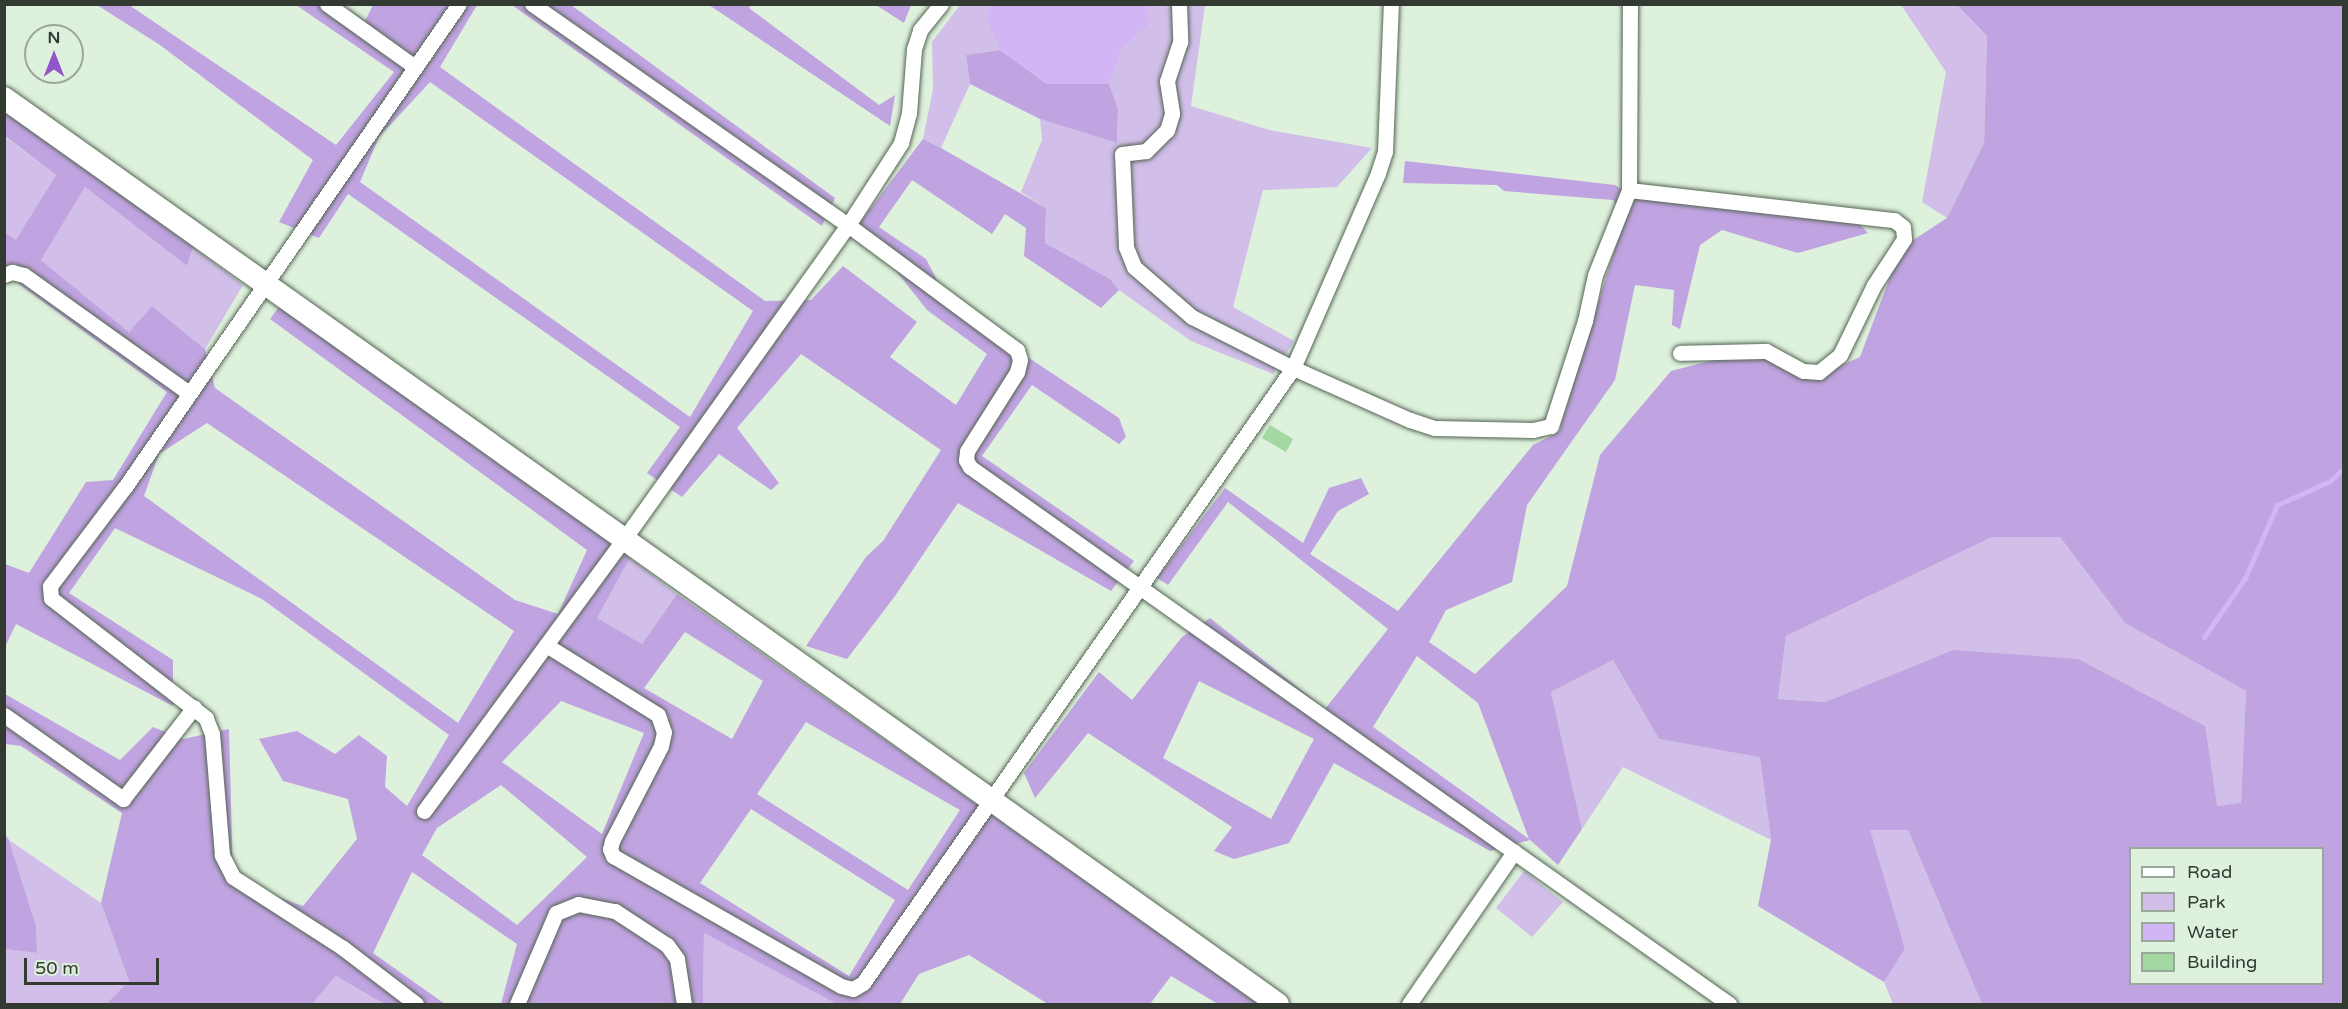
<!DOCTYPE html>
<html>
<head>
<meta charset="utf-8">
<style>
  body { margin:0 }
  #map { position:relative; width:2348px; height:1009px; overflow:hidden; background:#ddf1dc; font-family:"Varela Round",sans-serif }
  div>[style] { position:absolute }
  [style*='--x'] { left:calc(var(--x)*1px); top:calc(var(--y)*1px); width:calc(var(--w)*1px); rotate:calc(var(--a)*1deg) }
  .green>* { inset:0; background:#d1bee9 }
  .forest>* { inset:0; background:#c0a3e1 }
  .water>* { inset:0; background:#d1b5f4 }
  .stream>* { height:5px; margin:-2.5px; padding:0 2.5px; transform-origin:2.5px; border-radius:2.5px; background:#d1b5f4 }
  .building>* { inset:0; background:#a3d8a2 }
  .roads { filter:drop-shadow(0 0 2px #546553) drop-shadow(0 0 2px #546553) }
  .street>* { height:15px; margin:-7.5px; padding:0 7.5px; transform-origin:7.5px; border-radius:7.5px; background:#fff }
  .secondary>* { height:22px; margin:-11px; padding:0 11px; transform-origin:11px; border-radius:11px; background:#fff }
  span { translate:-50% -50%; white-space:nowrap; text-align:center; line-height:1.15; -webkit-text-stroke:4.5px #ddf1dc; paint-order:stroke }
  .frame { position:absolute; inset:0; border:6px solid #333a32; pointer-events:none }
  .legend { position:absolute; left:2129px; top:847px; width:195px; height:138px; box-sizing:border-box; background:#ddf1dc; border:2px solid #99a898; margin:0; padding:8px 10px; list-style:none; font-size:18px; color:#333a32 }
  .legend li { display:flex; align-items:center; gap:12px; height:30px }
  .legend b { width:30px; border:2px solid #99a898 }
  .north { position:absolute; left:24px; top:24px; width:60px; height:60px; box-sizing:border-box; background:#ddf1dc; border:2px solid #99a898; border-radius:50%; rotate:0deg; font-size:16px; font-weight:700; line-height:24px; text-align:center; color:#333a32 }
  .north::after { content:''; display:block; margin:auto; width:21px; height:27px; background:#9255cc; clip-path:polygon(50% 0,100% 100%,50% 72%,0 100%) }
  .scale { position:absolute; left:24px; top:958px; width:135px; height:27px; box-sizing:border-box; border:3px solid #333a32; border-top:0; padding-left:8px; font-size:18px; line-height:21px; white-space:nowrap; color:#333a32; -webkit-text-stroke:4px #ddf1dc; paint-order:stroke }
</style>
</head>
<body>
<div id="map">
  <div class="green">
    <div style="clip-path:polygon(960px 5px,992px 5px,985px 18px,1000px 50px,966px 55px,970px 84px,941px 148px,923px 139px,933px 89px,932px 42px)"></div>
    <div style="clip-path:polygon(1147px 5px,1205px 5px,1191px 106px,1269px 130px,1372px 148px,1337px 187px,1263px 190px,1233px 307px,1294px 341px,1273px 374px,1191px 341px,1119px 290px,1110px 279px,1045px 243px,1046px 208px,1021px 192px,1042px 140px,1040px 119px,1117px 143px,1118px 109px,1109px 84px,1122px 49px,1150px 24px)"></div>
    <div style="clip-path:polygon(1901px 5px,1957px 5px,1987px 36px,1984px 143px,1947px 218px,1922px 202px,1946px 72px)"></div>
    <div style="clip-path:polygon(4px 136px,56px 175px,16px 241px,5px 233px)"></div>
    <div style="clip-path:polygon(85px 187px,187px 266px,193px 247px,243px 285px,205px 349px,152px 306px,129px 332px,41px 260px)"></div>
    <div style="clip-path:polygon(1992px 537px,2060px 537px,2125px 623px,2246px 691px,2241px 804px,2217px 806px,1953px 650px,1825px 702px,1778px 699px,1786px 636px)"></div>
    <div style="clip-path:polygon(630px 558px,677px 594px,642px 644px,597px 618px)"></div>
    <div style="clip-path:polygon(1613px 660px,1659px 739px,1760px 756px,1771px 840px,1623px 767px,1582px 829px,1551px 692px)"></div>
    <div style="clip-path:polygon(1869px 830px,1908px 830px,1982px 1004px,1893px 1004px,1884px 982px,1905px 949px)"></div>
    <div style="clip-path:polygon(9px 840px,101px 903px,129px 981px,106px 1004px,5px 1004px,5px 949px,37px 953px,36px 926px)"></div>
    <div style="clip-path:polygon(1524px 871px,1563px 902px,1532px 937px,1496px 908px)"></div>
    <div style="clip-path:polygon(704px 933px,833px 1002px,832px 1004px,703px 1004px)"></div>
    <div style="clip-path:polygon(336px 976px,384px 1004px,312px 1004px)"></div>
  </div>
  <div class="forest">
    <div style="clip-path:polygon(evenodd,97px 5px,129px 5px,336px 145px,394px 72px,296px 5px,342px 5px,365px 21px,373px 5px,477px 5px,440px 67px,765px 301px,811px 300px,843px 266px,917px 322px,890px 357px,956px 405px,987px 354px,927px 310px,859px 224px,923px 139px,941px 148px,1046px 208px,1045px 243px,1110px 279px,1119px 290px,1101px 308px,1024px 256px,1026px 228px,1005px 214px,992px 234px,912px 180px,879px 227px,926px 259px,950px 305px,1119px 418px,1126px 437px,1119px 444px,1032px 385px,982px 456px,1134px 561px,1111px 591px,958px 503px,895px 596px,847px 659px,806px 646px,866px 557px,883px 541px,941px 450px,801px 354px,737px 428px,779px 483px,771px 490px,719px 454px,682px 497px,647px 473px,680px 427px,348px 194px,319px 238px,279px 222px,313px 160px,160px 45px,97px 5px,430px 82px,753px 311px,690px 417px,360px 182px,379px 137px,430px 82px)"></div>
    <div style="clip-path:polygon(512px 5px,571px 5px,835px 198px,822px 226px)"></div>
    <div style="clip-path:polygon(709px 5px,751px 5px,749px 8px,879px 105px,895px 95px,890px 126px)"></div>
    <div style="clip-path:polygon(876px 5px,911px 5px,904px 23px)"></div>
    <div style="clip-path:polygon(evenodd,1957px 5px,2343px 5px,2343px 1004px,1982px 1004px,1908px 830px,1870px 830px,1905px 949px,1884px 982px,1758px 906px,1771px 840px,1760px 757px,1659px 739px,1613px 660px,1551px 692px,1582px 829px,1558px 865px,1530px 840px,1490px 851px,1334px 763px,1289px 843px,1234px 859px,1214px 851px,1232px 827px,1088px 733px,1035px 798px,1024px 773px,1099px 672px,1132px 700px,1182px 637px,1210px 618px,1325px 709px,1388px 629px,1228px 502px,1168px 585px,1157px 578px,1225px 488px,1303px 543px,1329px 488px,1361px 478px,1369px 494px,1338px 511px,1310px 554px,1398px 611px,1533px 445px,1559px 432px,1624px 218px,1613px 200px,1504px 191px,1497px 185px,1403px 183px,1405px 161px,1615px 185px,1633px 197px,1857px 221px,1868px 233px,1798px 253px,1722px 230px,1700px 245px,1680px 329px,1672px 325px,1674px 290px,1635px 285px,1615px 380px,1527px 505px,1512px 582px,1446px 610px,1429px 642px,1475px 674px,1567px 586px,1600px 455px,1671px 371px,1753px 350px,1813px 378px,1860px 357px,1901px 248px,1947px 218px,1984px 143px,1987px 36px,1957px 5px,1992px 537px,2060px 537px,2125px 623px,2246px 691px,2241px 803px,2217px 806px,2205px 726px,2078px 659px,1953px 650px,1825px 702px,1778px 699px,1786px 636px,1992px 537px,1957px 5px,1417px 656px,1478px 703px,1529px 839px,1373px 727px,1417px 656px,1957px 5px,1199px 681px,1314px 739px,1271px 819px,1163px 758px,1199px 681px,1957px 5px,2130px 848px,2322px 848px,2322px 984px,2130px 984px,2130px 848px)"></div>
    <div style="clip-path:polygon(1000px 50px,1047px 84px,1109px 84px,1118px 109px,1117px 143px,1040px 119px,970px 84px,966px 55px)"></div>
    <div style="clip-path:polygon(evenodd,5px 109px,193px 247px,187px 266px,85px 187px,41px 260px,129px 332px,152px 306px,205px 349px,215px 388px,515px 600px,558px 614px,587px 550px,270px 319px,283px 301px,630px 558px,597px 618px,642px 644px,677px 594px,1261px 1004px,1218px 1004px,1171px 976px,1150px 1004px,1048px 1004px,969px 955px,919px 974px,900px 1004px,832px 1004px,833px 1002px,704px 933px,703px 1004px,501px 1004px,517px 944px,412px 872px,373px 953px,445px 1004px,384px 1004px,336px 976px,312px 1004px,106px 1004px,129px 981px,101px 903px,122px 813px,21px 746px,5px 744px,5px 694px,120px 760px,153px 727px,183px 739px,229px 729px,233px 881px,303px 906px,357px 839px,348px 799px,283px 781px,259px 739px,297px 731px,335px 754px,359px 735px,387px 756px,385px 787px,407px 806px,449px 735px,262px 599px,115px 528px,69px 593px,173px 660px,173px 706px,16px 624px,5px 647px,5px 564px,29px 573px,86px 482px,113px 480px,167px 392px,19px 284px,5px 266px,5px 233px,16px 240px,56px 175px,5px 136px,5px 109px,207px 423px,514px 631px,458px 723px,144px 496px,159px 454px,207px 423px,5px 109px,685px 632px,763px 681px,732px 739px,644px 688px,685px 632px,5px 109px,561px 701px,644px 733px,602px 834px,502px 762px,561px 701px,5px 109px,806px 722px,960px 810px,908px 890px,757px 794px,806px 722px,5px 109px,501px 785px,587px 857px,517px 925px,422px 855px,437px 828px,501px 785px,5px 109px,751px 809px,895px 900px,849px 976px,700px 883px,751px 809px)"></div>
    <div style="clip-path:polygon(5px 834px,9px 840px,36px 926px,37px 953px,5px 949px)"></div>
  </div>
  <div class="water">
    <div style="clip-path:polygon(1147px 4px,1150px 24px,1122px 49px,1109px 84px,1047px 84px,1000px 50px,985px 18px,992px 5px)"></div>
  </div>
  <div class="stream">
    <div style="--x:2204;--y:637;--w:72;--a:-55.2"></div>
    <div style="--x:2245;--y:578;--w:80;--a:-66.3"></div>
    <div style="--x:2277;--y:505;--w:58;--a:-24.4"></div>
    <div style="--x:2330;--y:481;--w:19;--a:-43"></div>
  </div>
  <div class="building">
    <div style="clip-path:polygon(1270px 425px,1293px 439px,1286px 452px,1262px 438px)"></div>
  </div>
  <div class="roads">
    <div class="street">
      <div style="--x:327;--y:4;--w:108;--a:35.6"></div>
      <div style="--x:532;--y:4;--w:386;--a:35"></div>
      <div style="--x:848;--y:225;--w:210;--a:36.5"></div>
      <div style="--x:1017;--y:350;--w:10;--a:73"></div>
      <div style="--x:1020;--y:360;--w:12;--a:104"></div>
      <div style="--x:1017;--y:372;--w:93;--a:122.3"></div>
      <div style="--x:967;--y:451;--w:9;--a:96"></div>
      <div style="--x:966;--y:460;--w:8;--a:60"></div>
      <div style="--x:970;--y:467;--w:930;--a:35.28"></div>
      <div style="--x:1179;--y:4;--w:38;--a:88"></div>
      <div style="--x:1180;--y:42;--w:41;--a:108.4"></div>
      <div style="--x:1167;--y:81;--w:33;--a:81"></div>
      <div style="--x:1172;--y:114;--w:17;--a:107"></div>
      <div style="--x:1167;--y:130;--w:30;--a:135"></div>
      <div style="--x:1146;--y:151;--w:24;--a:173"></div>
      <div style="--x:1122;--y:154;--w:93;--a:87.5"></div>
      <div style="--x:1126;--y:247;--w:22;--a:68"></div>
      <div style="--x:1134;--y:267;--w:77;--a:40.8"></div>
      <div style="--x:1192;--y:317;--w:113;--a:26.8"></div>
      <div style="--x:1293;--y:368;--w:128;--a:24"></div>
      <div style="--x:1410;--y:420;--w:26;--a:18"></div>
      <div style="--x:1435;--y:428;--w:98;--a:1.2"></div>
      <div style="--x:1533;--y:430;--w:18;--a:-13"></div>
      <div style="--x:1551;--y:426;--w:110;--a:-72.1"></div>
      <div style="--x:1585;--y:321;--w:47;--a:-77.7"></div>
      <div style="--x:1595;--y:275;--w:92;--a:-68.2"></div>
      <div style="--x:1629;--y:190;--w:186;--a:-89.7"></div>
      <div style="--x:1629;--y:190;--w:267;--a:6.5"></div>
      <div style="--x:1894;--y:220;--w:11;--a:38"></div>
      <div style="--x:1903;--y:227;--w:12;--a:85"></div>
      <div style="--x:1904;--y:239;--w:55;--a:123.1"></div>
      <div style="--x:1874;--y:285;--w:78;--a:115.9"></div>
      <div style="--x:1840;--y:355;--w:27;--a:141"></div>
      <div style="--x:1819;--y:372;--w:16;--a:-176"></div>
      <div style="--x:1803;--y:371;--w:42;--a:-151.6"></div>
      <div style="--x:1766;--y:351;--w:86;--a:178.7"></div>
      <div style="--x:4;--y:275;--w:9;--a:-21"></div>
      <div style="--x:12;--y:272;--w:12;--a:14"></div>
      <div style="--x:24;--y:275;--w:203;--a:35.6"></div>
      <div style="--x:546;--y:645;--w:132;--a:32"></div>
      <div style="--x:658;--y:715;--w:18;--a:71"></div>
      <div style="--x:664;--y:732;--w:14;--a:102"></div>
      <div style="--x:661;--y:746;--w:107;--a:117.3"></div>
      <div style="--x:612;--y:841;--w:8;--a:104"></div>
      <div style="--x:610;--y:849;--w:8;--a:67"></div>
      <div style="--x:613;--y:856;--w:262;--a:29.7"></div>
      <div style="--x:841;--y:986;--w:12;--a:14"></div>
      <div style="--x:853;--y:989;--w:12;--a:-31"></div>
      <div style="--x:863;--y:983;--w:750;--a:-55.04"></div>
      <div style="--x:1293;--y:368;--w:213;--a:-66.4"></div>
      <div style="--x:1378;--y:173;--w:23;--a:-72"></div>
      <div style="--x:1385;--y:151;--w:147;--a:-87.7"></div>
      <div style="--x:4;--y:715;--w:146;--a:35.2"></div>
      <div style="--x:123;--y:799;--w:116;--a:-52.3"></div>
      <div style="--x:424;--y:811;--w:338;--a:-53.7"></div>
      <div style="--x:624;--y:539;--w:386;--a:-54.5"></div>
      <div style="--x:848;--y:225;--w:98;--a:-57.1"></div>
      <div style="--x:901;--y:143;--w:31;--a:-75"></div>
      <div style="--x:909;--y:113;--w:64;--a:-85.5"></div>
      <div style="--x:914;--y:49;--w:20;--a:-72"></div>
      <div style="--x:920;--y:30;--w:33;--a:-51"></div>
      <div style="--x:416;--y:1004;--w:92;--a:-142.5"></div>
      <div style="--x:343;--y:948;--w:131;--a:-147.2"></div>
      <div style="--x:233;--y:877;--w:25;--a:-117"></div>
      <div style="--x:222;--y:855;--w:121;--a:-94.7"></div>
      <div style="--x:212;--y:734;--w:17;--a:-111"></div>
      <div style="--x:206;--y:718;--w:196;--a:-142.3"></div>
      <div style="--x:51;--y:598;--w:12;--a:-95"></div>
      <div style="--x:50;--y:586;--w:124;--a:-52.9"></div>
      <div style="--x:125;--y:487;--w:587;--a:-55.34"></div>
      <div style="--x:517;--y:1004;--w:99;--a:-66.8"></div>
      <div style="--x:556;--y:913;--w:24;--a:-22"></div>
      <div style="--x:578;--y:904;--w:38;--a:11"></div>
      <div style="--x:615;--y:911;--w:62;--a:33.2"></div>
      <div style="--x:667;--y:945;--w:17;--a:54"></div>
      <div style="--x:677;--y:959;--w:46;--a:81.2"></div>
      <div style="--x:1409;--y:1004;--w:185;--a:-55.4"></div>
    </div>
    <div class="secondary">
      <div style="--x:4;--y:98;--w:1563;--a:35.42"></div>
    </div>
  </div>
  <div class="frame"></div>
  <ul class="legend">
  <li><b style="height:8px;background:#fff"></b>Road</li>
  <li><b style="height:16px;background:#d1bee9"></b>Park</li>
  <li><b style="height:16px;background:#d1b5f4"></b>Water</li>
  <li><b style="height:16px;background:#a3d8a2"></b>Building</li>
  </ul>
  <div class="north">N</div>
  <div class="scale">50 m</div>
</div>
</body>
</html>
